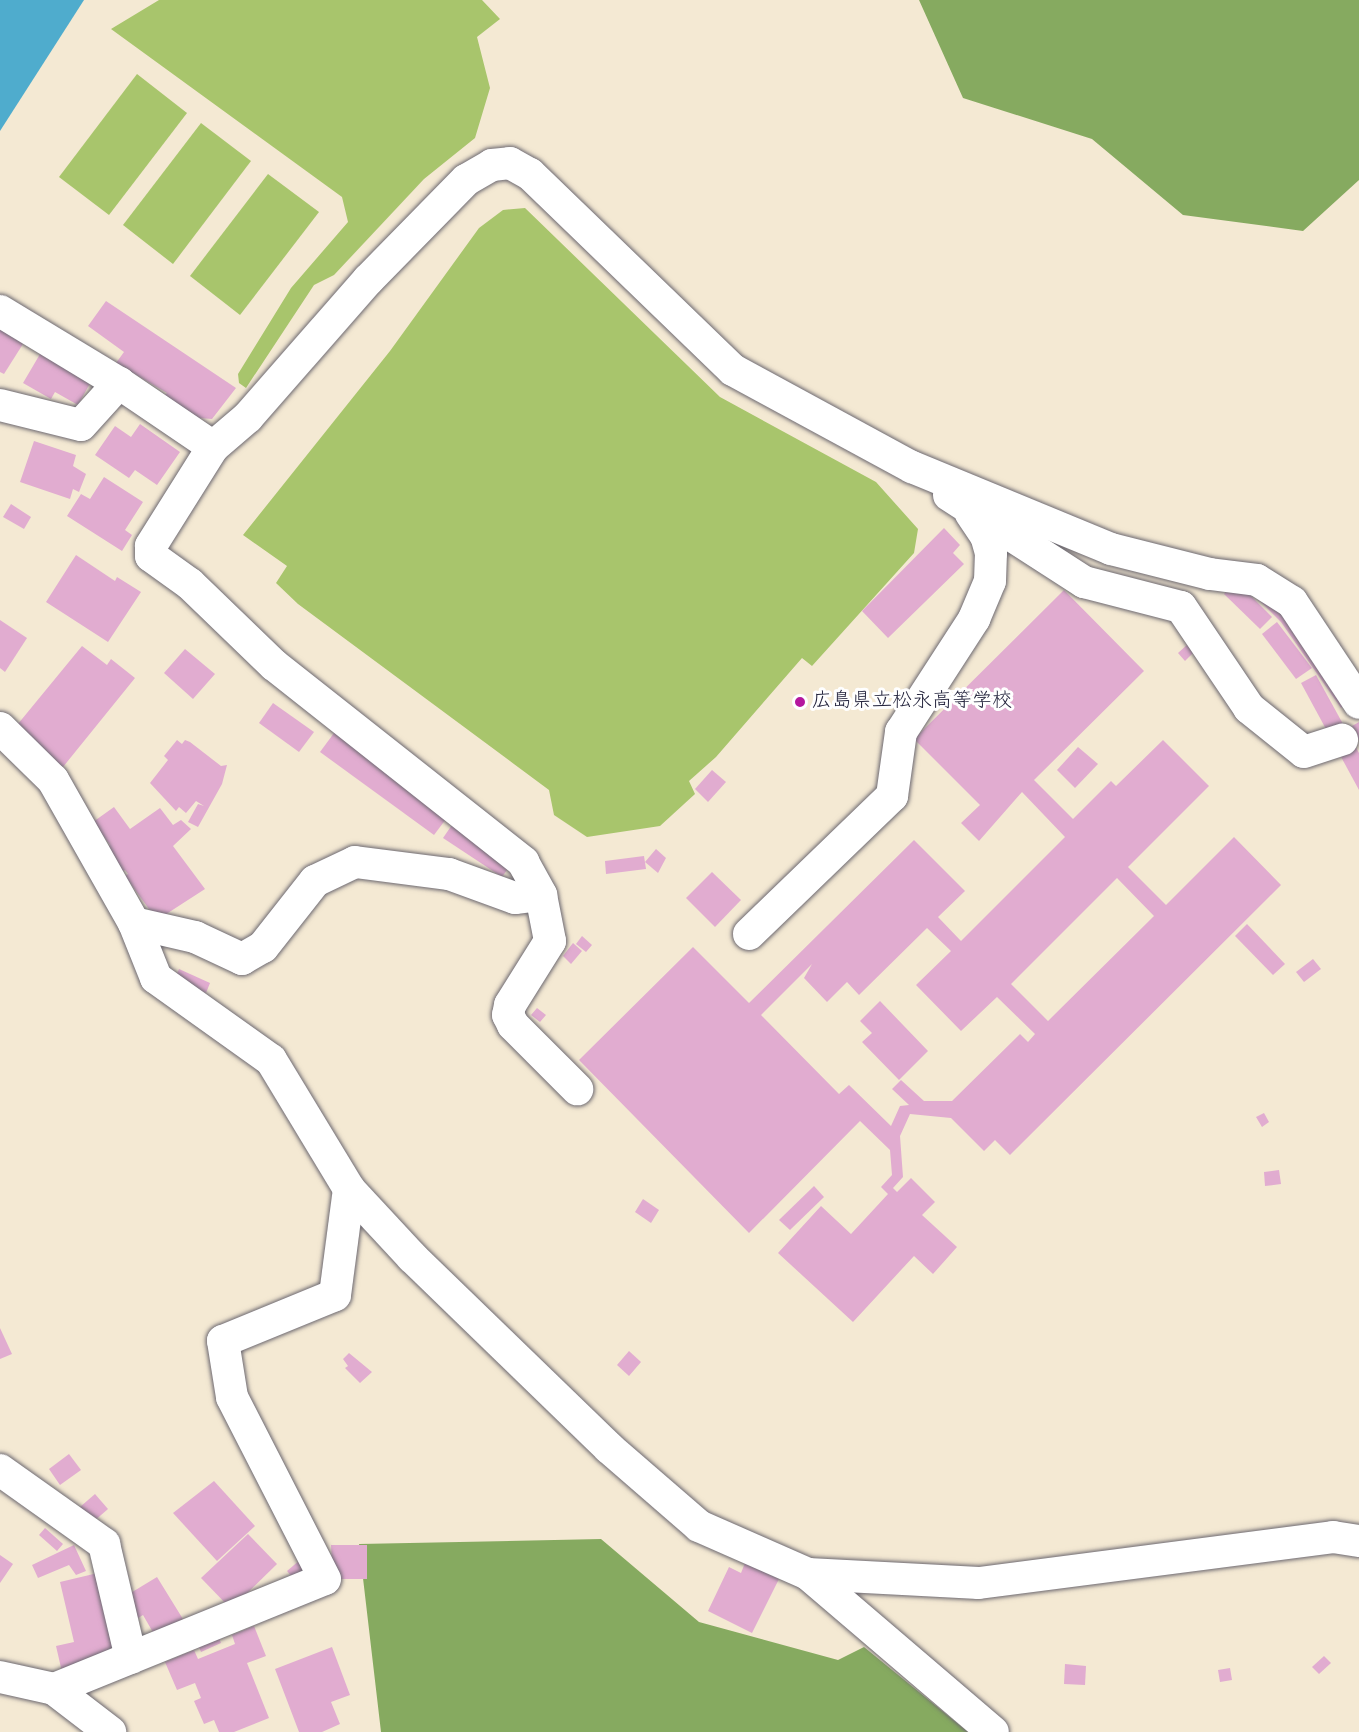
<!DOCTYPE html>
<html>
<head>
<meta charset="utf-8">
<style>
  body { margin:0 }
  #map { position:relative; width:1359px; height:1732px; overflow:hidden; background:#f4e9d3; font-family:Dekko,"Klee One",sans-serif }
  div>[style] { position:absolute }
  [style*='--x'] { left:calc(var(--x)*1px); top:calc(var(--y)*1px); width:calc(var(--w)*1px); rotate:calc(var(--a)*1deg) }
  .green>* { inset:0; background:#a8c56c }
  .forest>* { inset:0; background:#86aa60 }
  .water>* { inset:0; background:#4faccd }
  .building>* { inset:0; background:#e1acd0 }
  .roads { filter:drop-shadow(0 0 2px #6c6870) drop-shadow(0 0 2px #6c6870) }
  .minor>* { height:32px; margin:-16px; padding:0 16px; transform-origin:16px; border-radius:16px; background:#fff }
  .dots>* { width:16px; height:16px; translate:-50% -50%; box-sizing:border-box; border:3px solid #fff; border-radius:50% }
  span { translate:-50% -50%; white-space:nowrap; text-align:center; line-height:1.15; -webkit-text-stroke:6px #fff; paint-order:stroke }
  .poi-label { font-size:20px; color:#22223b }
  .left { translate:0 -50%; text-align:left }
</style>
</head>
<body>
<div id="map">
  <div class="green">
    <div style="clip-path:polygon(159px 0,482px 0,500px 19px,477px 37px,490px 88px,475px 138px,424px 179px,334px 275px,314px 285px,246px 388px,239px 383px,238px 374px,291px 288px,348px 222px,342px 197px,111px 29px)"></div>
    <div style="clip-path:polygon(137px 74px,187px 113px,109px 215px,59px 177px)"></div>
    <div style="clip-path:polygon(201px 123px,251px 161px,173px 264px,123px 225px)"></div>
    <div style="clip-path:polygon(268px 174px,319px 212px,240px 315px,190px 276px)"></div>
    <div style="clip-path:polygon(525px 208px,720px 397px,876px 482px,918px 529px,914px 553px,812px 666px,802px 658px,716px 757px,689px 781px,695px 794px,660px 826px,587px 837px,554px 815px,549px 790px,298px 604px,276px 583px,287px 566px,243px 535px,390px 351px,479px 228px,503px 210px)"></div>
  </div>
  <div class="forest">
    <div style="clip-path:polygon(919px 0,1359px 0,1359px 180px,1303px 231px,1183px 215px,1092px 139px,963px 98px)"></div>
    <div style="clip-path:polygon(601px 1539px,699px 1622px,838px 1660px,864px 1647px,968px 1732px,381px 1732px,359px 1544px)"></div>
  </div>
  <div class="water">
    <div style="clip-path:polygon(0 0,84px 0,0 131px)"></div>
  </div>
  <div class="building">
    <div style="clip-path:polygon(106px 301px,236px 388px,212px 419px,199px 418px,163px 397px,167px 393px,116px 363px,124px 352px,88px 326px)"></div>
    <div style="clip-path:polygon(0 320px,28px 336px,4px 374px,0 372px)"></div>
    <div style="clip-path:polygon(43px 349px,93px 378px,78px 405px,55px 392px,51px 399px,23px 383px)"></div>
    <div style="clip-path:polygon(140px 424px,180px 452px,157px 485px,135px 470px,129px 478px,95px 455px,115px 426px,131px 437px)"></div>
    <div style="clip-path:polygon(34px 441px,76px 455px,73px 466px,86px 474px,79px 492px,73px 489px,70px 499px,20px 482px)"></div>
    <div style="clip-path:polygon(104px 477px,143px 502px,125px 530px,132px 535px,122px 551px,67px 516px,81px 494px,90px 499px)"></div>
    <div style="clip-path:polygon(11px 504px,31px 517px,24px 529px,3px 517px)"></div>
    <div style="clip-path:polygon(944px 528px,960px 545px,953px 553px,964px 564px,888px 638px,862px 611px)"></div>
    <div style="clip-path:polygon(76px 555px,115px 581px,117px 577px,141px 592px,108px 642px,46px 602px)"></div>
    <div style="clip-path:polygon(1232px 585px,1244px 589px,1272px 617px,1260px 629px,1224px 594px)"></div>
    <div style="clip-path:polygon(evenodd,1064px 590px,1144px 671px,1034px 780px,1073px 819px,1111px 781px,1116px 786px,1163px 740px,1209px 786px,1128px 867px,1166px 905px,1234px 837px,1281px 885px,1010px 1155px,995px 1140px,984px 1151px,951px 1118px,910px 1114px,900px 1136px,903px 1177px,893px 1188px,897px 1192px,911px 1178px,935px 1202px,922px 1215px,957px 1247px,933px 1274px,914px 1256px,853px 1322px,778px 1253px,821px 1206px,851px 1234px,888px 1194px,881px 1187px,892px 1175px,890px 1150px,860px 1121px,749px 1233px,579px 1060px,693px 947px,749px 1003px,914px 840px,965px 891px,938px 917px,961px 941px,1065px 837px,1022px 792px,979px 841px,961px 823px,980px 805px,914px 739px,1064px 590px,1117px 878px,1154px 916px,1048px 1021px,1011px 984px,1117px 878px,1064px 590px,927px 928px,951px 951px,916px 985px,961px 1031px,997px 997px,1035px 1034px,1028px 1042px,1020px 1034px,952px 1101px,924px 1101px,901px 1080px,892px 1089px,909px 1105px,900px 1106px,891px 1126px,849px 1085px,839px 1094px,761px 1015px,812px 964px,804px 978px,827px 1002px,847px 982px,859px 995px,927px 928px)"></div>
    <div style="clip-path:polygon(1268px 595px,1347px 700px,1341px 708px,1281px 622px,1261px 602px)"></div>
    <div style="clip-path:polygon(0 620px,27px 638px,5px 672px,0 668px)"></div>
    <div style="clip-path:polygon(1277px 622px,1312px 668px,1296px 679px,1262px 634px)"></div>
    <div style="clip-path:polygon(1188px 644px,1195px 651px,1185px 661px,1178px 653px)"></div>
    <div style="clip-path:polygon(82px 646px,107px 665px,111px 659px,135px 678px,63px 767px,13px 730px)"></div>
    <div style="clip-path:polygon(185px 649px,215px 674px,193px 699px,164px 673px)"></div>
    <div style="clip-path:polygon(1316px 675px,1359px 753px,1359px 790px,1301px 683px)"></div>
    <div style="clip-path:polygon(273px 703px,314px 732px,299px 752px,259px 723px)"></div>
    <div style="clip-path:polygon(1359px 722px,1359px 740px,1352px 726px)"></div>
    <div style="clip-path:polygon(337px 729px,449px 815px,434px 835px,320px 752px)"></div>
    <div style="clip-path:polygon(177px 740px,182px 744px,185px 740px,190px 742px,221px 766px,227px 765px,222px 784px,198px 827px,188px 822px,198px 804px,204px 806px,196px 801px,186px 813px,179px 807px,176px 811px,150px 783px,168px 760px,164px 756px)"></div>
    <div style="clip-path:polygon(1078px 747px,1098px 764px,1075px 788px,1057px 770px)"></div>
    <div style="clip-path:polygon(712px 770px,726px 782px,708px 802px,695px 789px)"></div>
    <div style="clip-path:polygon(114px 807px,130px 829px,160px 808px,173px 825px,181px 820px,191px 829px,173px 846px,205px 889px,157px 920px,125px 876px,128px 874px,125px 870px,121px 872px,105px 849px,110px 845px,93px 822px)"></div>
    <div style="clip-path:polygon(454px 822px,511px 864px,502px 877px,443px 838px)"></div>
    <div style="clip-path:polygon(656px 849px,666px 858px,658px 873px,645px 862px)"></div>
    <div style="clip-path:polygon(644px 856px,646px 869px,606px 874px,605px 861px)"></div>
    <div style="clip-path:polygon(712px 872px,741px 900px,715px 927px,686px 898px)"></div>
    <div style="clip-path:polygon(1247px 924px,1285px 964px,1273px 975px,1235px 936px)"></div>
    <div style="clip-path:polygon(582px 936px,592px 945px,586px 952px,576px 944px)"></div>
    <div style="clip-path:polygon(573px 943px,582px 951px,571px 964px,563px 956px)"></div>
    <div style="clip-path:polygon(1313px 959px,1321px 969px,1304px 982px,1296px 972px)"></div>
    <div style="clip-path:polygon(179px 969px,210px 983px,206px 993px,175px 978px)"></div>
    <div style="clip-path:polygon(880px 1001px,928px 1051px,899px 1080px,862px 1042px,872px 1033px,860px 1021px)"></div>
    <div style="clip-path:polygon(537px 1008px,546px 1015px,540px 1022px,531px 1015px)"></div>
    <div style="clip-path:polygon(1264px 1113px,1269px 1122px,1262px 1127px,1256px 1117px)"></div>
    <div style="clip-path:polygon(1279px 1170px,1281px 1184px,1265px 1186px,1264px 1172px)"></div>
    <div style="clip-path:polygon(814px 1186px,824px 1197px,790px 1230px,779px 1220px)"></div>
    <div style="clip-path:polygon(643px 1199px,659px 1210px,651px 1223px,635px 1212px)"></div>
    <div style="clip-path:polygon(0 1328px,12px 1354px,0 1359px)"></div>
    <div style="clip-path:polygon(629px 1351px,641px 1362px,629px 1376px,617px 1365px)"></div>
    <div style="clip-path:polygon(349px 1353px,372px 1372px,360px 1383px,345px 1368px,348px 1366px,343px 1359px)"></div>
    <div style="clip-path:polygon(69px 1454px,81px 1470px,60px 1485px,49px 1469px)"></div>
    <div style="clip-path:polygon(214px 1481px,255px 1526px,217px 1561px,173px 1513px)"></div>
    <div style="clip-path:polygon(95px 1494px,108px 1509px,93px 1522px,80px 1507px)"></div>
    <div style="clip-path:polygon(45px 1528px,63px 1544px,57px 1551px,39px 1535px)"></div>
    <div style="clip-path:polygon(248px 1534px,277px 1564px,231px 1609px,201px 1578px)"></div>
    <div style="clip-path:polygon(74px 1545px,86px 1571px,76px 1575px,69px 1565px,38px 1578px,32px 1565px)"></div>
    <div style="clip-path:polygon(331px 1545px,367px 1545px,367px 1579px,333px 1579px)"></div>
    <div style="clip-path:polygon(0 1555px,13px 1564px,0 1583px)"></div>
    <div style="clip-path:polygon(300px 1560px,311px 1574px,298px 1584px,287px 1571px)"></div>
    <div style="clip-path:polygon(745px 1563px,779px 1579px,752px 1633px,708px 1611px,729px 1567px,741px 1573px)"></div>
    <div style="clip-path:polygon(102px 1572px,122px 1657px,62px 1672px,56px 1646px,74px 1642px,60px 1582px)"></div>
    <div style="clip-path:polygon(157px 1577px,186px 1624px,158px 1641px,143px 1615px,135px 1620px,124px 1597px)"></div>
    <div style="clip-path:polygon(254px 1626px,266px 1656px,247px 1663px,269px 1718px,234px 1732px,219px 1732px,214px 1720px,204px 1724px,194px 1701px,201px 1698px,195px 1683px,177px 1690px,165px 1662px,194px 1650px,198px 1659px,235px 1644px,232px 1635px)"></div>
    <div style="clip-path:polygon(217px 1634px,221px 1643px,201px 1652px,197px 1642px)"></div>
    <div style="clip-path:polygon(332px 1647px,350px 1695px,331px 1702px,340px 1724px,322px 1732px,299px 1732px,275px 1669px)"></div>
    <div style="clip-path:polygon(1324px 1656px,1331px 1663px,1319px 1674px,1312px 1667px)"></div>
    <div style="clip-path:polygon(1065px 1664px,1086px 1666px,1085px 1685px,1064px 1684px)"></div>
    <div style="clip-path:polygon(1230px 1668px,1232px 1680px,1220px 1682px,1218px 1670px)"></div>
  </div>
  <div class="roads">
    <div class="minor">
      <div style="--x:0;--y:311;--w:139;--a:31.2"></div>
      <div style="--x:119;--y:383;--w:114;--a:34.2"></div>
      <div style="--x:213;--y:447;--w:46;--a:-40.6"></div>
      <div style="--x:248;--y:417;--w:182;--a:-48.8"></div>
      <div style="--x:368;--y:280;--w:140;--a:-45.6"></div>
      <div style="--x:466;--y:180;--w:30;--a:-30"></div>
      <div style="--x:492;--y:165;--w:18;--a:-6"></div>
      <div style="--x:510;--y:163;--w:23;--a:29"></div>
      <div style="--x:530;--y:174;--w:282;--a:44"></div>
      <div style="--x:733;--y:370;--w:204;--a:28.5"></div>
      <div style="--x:912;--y:467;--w:215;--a:22.4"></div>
      <div style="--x:1111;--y:549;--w:102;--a:14.2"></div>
      <div style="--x:1210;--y:574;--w:47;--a:7.3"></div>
      <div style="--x:1257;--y:580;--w:41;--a:32.2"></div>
      <div style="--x:1292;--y:602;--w:121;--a:56.4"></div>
      <div style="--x:0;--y:405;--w:83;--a:13.9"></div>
      <div style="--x:81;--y:425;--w:57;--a:-47.9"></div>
      <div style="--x:213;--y:447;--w:117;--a:122.1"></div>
      <div style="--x:151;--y:546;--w:10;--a:90"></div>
      <div style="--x:151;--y:556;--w:48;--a:35.7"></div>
      <div style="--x:190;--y:584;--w:117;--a:44"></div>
      <div style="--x:274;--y:665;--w:318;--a:38.3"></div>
      <div style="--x:523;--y:862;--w:38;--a:61"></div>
      <div style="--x:541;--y:895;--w:47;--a:78.9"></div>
      <div style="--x:550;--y:941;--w:75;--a:122"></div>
      <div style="--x:510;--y:1005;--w:10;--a:101"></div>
      <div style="--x:508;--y:1015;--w:11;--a:63"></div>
      <div style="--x:513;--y:1025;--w:91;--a:45"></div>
      <div style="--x:949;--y:495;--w:161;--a:32.8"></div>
      <div style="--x:1084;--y:582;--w:100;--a:14.5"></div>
      <div style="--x:1181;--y:607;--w:122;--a:56"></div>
      <div style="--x:1249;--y:708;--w:70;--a:38.7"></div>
      <div style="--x:1304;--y:752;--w:40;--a:-18"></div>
      <div style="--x:0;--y:728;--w:74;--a:44.5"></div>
      <div style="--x:53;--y:780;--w:164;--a:60.5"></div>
      <div style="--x:134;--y:923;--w:59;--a:68.2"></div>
      <div style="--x:156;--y:978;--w:141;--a:35.5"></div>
      <div style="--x:271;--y:1060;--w:151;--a:58.8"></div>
      <div style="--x:349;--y:1189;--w:93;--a:47.2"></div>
      <div style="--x:412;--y:1257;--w:274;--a:44.1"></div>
      <div style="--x:609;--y:1448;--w:119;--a:40.9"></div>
      <div style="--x:699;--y:1526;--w:119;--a:23.8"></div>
      <div style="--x:808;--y:1574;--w:243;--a:40.5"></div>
      <div style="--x:134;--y:923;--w:63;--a:12.9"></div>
      <div style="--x:195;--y:937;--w:52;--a:25.1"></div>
      <div style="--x:242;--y:959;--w:24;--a:-30"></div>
      <div style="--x:263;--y:947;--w:84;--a:-51.8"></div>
      <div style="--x:315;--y:881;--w:44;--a:-25.4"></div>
      <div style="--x:355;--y:862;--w:95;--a:7.3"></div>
      <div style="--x:449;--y:874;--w:70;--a:20"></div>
      <div style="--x:515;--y:898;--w:26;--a:-7"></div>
      <div style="--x:749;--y:934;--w:199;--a:-44"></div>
      <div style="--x:892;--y:796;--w:65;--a:-82"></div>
      <div style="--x:901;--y:732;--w:135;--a:-57.1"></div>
      <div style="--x:974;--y:619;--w:41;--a:-67.2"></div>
      <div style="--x:990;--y:581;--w:28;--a:-88"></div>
      <div style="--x:991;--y:553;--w:18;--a:-106"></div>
      <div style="--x:986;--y:536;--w:27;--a:-124"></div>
      <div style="--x:0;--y:1470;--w:128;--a:35.4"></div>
      <div style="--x:104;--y:1544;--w:117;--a:76.7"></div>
      <div style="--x:808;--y:1574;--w:171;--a:3"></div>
      <div style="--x:979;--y:1583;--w:357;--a:-7.4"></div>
      <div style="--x:1333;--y:1537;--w:26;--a:9"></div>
      <div style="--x:0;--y:1677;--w:55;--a:12.5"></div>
      <div style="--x:54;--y:1689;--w:71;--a:37.5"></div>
      <div style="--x:54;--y:1689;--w:292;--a:-22.1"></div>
      <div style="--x:325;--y:1579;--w:204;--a:-117.1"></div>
      <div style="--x:232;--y:1397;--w:57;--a:-99.1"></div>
      <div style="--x:223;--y:1341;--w:121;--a:-22.3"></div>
      <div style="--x:335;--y:1295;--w:107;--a:-82.5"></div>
    </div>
  </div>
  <div class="dots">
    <div style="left:800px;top:702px;background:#b5179e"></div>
  </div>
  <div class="poi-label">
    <span class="left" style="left:812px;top:702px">広島県立松永高等学校</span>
  </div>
</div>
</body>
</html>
